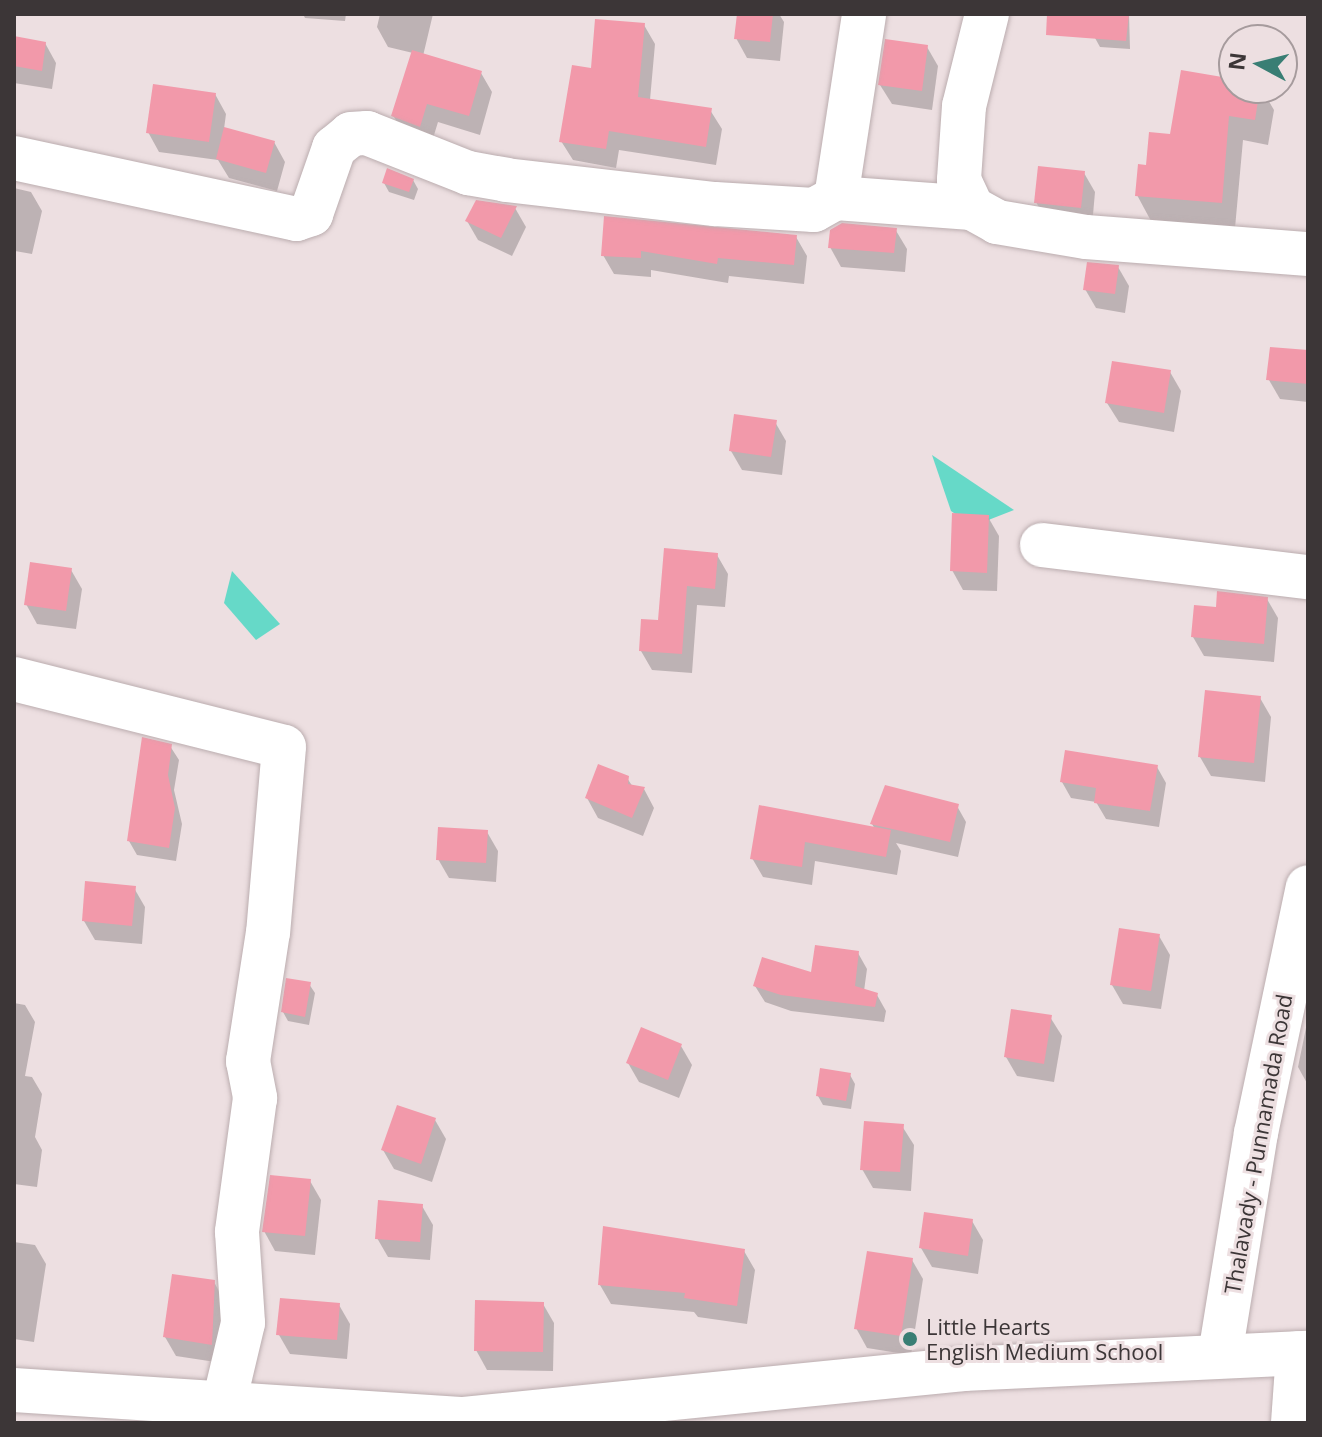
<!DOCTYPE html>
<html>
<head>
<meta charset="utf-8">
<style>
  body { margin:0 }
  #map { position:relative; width:1322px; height:1437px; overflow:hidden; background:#eddfe1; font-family:"Open Sans",sans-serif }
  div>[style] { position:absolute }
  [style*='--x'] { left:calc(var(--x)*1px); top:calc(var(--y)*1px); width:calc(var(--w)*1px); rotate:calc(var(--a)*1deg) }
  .water>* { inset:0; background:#66d9c8 }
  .shadow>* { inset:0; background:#0003 }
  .building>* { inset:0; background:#f299aa }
  .roads { filter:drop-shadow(0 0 2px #bbadaf) drop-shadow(0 0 2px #bbadaf) }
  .minor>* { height:44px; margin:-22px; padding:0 22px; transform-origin:22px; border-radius:22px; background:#fff }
  .major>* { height:44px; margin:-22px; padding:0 22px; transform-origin:22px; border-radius:22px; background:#fff }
  .dots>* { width:22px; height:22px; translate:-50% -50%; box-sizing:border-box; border:4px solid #eddfe1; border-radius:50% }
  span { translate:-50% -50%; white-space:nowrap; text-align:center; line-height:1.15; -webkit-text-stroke:6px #eddfe1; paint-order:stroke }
  .street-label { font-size:22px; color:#3c3637 }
  .poi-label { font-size:22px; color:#3c3637 }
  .left { translate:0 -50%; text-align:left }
  .frame { position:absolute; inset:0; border:16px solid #3c3637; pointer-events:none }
  .north { position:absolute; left:1218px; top:24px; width:80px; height:80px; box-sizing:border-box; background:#eddfe1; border:2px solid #a69b9d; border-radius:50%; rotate:277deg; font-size:22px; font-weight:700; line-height:32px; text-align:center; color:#3c3637 }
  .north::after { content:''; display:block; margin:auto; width:28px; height:36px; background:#397e74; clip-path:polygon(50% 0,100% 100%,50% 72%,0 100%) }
</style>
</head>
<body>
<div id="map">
  <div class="water">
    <div style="clip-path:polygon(932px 455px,1014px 510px,973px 526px,951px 511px)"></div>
    <div style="clip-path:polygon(232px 571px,280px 624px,256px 640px,224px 603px)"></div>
  </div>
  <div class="shadow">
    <div style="clip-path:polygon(303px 14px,346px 14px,345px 21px,305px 18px)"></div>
    <div style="clip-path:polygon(380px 14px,433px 14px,423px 56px,481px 73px,492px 92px,480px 135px,438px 122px,431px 145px,404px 135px,393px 115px,413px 53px,388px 47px,377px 27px)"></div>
    <div style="clip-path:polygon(739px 14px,779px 14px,784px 22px,780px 61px,747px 58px,736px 38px)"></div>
    <div style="clip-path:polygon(1096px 14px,1129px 14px,1130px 49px,1100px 47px,1095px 38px)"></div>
    <div style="clip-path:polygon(644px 25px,655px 44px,650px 100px,710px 110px,722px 129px,716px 165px,619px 150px,616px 168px,573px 160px,561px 141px,593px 70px)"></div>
    <div style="clip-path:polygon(14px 38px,45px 43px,56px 63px,52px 89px,14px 83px)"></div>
    <div style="clip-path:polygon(927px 47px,938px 66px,932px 110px,892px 104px,880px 85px)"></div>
    <div style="clip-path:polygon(1234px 81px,1234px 88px,1261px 88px,1274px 110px,1268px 145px,1243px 140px,1235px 228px,1151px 221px,1137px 195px,1148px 167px,1172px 136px)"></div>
    <div style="clip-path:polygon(215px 94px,226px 114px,224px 129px,274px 142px,285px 162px,277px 191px,229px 178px,218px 160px,159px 152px,148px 132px)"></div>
    <div style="clip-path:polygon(1084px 173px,1095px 192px,1092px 226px,1047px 222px,1036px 202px)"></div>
    <div style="clip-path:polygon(413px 180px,418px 189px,414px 200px,389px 192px,384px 183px)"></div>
    <div style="clip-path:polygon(14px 188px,31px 192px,42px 211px,32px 254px,15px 251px,14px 255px)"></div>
    <div style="clip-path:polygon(515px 208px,526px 227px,512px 256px,478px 240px,467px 221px)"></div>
    <div style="clip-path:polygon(606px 219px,796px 237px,807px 256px,804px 284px,729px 276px,728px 283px,651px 270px,651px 277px,614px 274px,603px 255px)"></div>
    <div style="clip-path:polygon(895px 229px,907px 249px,905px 272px,841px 267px,830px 247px)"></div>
    <div style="clip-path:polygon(1118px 267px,1129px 286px,1125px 313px,1096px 308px,1085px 289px)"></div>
    <div style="clip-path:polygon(1308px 352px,1308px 402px,1280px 399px,1269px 380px)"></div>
    <div style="clip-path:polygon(1170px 372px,1181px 391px,1174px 432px,1119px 422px,1107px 403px)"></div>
    <div style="clip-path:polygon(775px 422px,786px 441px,782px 475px,742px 470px,731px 451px)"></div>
    <div style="clip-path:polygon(988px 517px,999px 536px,997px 591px,963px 590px,952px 570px)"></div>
    <div style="clip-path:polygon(666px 550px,717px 555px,728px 574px,725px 607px,697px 605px,692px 673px,652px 670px,641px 651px,660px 622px)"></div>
    <div style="clip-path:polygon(71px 570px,82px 589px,76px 629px,37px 624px,26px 604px)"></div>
    <div style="clip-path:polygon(1267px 599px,1278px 618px,1274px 662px,1204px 656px,1193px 637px)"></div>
    <div style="clip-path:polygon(1260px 698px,1271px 717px,1265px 782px,1211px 776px,1200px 757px)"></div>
    <div style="clip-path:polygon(170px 746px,179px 760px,174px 790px,182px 824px,176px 861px,137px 855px,129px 841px)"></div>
    <div style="clip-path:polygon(1157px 767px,1166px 783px,1159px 827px,1106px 819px,1096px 802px,1071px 798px,1062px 782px)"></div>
    <div style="clip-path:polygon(627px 778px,633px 787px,644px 789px,654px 808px,643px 836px,598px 818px,587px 798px)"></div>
    <div style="clip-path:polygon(957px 806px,966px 822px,958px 857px,896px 843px,901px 851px,897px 875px,815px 861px,812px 885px,763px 877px,752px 858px,760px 807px,875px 829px,872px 824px)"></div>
    <div style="clip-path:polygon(487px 832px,498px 851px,496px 882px,449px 878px,438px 859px)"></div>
    <div style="clip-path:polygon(134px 888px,145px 907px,142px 944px,95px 940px,84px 921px)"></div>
    <div style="clip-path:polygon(1159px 936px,1170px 955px,1161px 1009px,1123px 1004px,1112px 985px)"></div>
    <div style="clip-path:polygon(858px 953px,867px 969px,864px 991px,877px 995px,886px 1011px,884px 1022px,791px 1011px,765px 1002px,755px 986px,813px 975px)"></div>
    <div style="clip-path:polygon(309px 984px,315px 993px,309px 1025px,288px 1021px,283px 1012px)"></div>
    <div style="clip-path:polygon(14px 1003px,25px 1005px,35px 1022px,25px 1076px,32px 1077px,42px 1094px,35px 1137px,42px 1150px,37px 1187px,14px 1184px)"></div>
    <div style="clip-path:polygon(1050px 1017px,1062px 1036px,1054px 1082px,1017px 1076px,1006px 1057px)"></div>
    <div style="clip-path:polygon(1308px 1018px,1308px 1085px,1298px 1067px)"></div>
    <div style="clip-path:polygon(681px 1046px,692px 1065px,679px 1098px,639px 1082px,628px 1063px)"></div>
    <div style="clip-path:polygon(850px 1075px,855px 1084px,851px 1109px,823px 1105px,818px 1096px)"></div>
    <div style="clip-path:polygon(435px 1120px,446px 1139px,432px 1182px,394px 1169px,383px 1150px)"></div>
    <div style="clip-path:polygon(902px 1126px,914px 1145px,911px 1191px,873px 1188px,862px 1169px)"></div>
    <div style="clip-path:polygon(310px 1181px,321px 1200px,315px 1255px,275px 1251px,264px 1231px)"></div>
    <div style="clip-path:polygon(422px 1206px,433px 1225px,430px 1260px,388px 1257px,377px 1238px)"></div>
    <div style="clip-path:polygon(972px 1221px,983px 1240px,978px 1274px,932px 1267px,921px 1248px)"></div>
    <div style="clip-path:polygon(14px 1242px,35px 1245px,46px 1264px,34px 1342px,14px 1339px)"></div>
    <div style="clip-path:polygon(744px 1251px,755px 1270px,747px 1324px,698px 1317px,694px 1312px,611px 1304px,600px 1285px)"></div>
    <div style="clip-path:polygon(912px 1260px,923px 1279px,911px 1355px,867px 1348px,856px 1328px)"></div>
    <div style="clip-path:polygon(214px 1282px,225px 1302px,222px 1363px,176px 1356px,165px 1337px)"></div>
    <div style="clip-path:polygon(543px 1304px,554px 1323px,553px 1371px,487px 1370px,476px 1350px)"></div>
    <div style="clip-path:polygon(339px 1305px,350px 1324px,347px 1359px,290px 1354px,279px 1335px)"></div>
  </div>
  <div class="building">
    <div style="clip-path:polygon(737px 14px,773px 14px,770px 42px,734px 39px)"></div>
    <div style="clip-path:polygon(1047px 14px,1129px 14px,1126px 41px,1046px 35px)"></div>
    <div style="clip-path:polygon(595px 19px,645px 23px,638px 97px,712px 108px,706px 147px,609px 131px,606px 149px,559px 142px,572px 65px,591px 68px)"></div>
    <div style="clip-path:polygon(14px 36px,46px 42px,42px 71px,14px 66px)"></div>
    <div style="clip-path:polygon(885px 39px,928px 45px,922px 91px,878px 85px)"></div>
    <div style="clip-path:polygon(412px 50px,482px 71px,469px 116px,427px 104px,420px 127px,391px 116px)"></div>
    <div style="clip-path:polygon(1181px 70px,1234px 79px,1234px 88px,1260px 88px,1255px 120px,1229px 116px,1222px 203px,1135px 196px,1138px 164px,1146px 165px,1149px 132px,1170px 134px)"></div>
    <div style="clip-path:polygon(153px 84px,216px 93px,209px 142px,146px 133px)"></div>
    <div style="clip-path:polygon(224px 127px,275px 141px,266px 173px,216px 159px)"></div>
    <div style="clip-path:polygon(1038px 166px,1085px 171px,1081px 208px,1034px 203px)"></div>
    <div style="clip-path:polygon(387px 168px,414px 179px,409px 192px,382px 183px)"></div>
    <div style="clip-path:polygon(476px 200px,517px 206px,501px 238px,465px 221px)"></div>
    <div style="clip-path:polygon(604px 216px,797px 235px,794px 265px,718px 258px,717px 264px,641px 251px,641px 258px,601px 256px)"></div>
    <div style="clip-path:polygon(842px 223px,897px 228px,894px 253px,828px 248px,830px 230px)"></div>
    <div style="clip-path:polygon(1087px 262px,1119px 265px,1115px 294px,1083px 290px)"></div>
    <div style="clip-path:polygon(1270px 347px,1308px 350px,1308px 384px,1266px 380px)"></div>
    <div style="clip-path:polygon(1112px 361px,1171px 370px,1164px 413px,1105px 403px)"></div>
    <div style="clip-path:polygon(734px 414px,777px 420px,771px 457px,729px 451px)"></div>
    <div style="clip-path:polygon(952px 513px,989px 515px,987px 573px,950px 571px)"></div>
    <div style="clip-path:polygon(664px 548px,718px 553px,715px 589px,687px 586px,682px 654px,639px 651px,641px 619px,658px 620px)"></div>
    <div style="clip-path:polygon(30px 562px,72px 568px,66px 611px,24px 605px)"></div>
    <div style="clip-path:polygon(1217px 591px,1268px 597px,1264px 644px,1191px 637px,1194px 605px,1216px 607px)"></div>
    <div style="clip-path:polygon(1205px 690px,1261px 696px,1254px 763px,1198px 757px)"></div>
    <div style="clip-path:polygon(142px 737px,172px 744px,168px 775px,175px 808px,169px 848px,127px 841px)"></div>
    <div style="clip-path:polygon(1065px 750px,1158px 765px,1150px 811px,1094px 803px,1096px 788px,1060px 782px)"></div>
    <div style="clip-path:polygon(598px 764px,629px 776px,628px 784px,645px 787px,632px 818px,585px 798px)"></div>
    <div style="clip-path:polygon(885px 785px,959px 804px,950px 842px,870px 824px)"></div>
    <div style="clip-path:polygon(759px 805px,891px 830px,886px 857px,805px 842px,802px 867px,750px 859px)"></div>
    <div style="clip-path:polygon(438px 827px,488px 830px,486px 863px,436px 860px)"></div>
    <div style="clip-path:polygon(85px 881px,136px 886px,132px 926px,82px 921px)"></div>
    <div style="clip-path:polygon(1119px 928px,1160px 934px,1151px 991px,1110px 985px)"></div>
    <div style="clip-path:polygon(815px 945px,859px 951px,855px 986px,878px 993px,875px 1007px,781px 995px,753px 986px,762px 957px,811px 972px)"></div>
    <div style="clip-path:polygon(286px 978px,311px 982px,305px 1017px,281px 1012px)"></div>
    <div style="clip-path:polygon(1011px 1009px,1052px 1015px,1044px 1064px,1004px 1057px)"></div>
    <div style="clip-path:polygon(641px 1027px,682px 1044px,668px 1080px,626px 1063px)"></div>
    <div style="clip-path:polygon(820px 1068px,851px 1073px,846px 1101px,816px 1096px)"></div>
    <div style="clip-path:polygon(397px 1105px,436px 1118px,421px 1164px,381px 1150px)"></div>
    <div style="clip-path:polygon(864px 1121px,904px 1124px,900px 1172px,860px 1170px)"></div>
    <div style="clip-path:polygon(270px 1175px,311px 1179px,305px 1236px,262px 1232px)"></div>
    <div style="clip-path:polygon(378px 1200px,423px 1204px,420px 1242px,375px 1239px)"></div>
    <div style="clip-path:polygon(924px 1212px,973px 1219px,968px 1256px,919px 1248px)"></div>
    <div style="clip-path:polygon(603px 1226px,745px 1249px,737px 1306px,684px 1298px,685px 1293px,598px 1285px)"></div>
    <div style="clip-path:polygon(867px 1251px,913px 1258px,901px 1336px,854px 1329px)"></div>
    <div style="clip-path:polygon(172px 1274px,215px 1280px,212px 1345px,163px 1337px)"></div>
    <div style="clip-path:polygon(280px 1298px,340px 1303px,337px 1340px,276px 1335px)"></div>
    <div style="clip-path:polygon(475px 1300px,544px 1302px,543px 1352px,474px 1351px)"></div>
  </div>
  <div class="roads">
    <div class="minor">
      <div style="--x:987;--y:14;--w:95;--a:104"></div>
      <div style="--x:964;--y:106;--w:74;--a:93.9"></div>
      <div style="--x:959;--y:180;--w:31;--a:65"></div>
      <div style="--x:972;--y:208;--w:29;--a:29"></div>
      <div style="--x:997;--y:222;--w:90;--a:9.6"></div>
      <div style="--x:1086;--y:237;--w:223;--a:4.4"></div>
      <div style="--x:14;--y:158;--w:289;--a:12.2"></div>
      <div style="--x:296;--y:219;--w:16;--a:-18"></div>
      <div style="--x:311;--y:214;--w:70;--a:-70.8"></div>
      <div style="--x:334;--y:148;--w:22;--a:-39"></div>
      <div style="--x:351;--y:134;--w:16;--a:-4"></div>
      <div style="--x:367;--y:133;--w:109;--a:21.6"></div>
      <div style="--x:468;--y:173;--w:39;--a:10"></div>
      <div style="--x:506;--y:180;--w:210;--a:6.6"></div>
      <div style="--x:715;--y:204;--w:99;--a:3.5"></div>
      <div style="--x:814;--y:210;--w:25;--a:-29"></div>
      <div style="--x:836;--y:198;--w:136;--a:4.2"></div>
      <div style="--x:836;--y:198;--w:186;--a:-81.3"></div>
      <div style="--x:1042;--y:545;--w:268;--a:6.9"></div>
      <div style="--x:14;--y:679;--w:278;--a:14.1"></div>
      <div style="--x:284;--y:747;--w:186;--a:94.9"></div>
      <div style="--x:268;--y:932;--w:131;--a:98.8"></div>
      <div style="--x:248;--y:1061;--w:38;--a:79"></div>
      <div style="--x:255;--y:1098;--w:135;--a:97.7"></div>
      <div style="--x:237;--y:1232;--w:91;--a:86.2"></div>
      <div style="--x:243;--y:1323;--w:86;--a:103.4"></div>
      <div style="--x:1220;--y:1355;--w:225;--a:-80.8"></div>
      <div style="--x:1256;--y:1133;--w:251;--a:-78.1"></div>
      <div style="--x:1293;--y:1423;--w:70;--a:-85.9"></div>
    </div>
    <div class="major">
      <div style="--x:14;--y:1390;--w:451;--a:3.7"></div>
      <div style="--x:464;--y:1419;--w:502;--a:-5.71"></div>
      <div style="--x:964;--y:1369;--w:344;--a:-2.7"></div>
    </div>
  </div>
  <div class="dots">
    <div style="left:910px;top:1339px;background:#397e74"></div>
  </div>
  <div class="street-label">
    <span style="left:1258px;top:1144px;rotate:-80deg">Thalavady - Punnamada Road</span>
  </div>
  <div class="poi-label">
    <span class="left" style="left:926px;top:1339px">Little Hearts<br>English Medium School</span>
  </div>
  <div class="frame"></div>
  <div class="north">N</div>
</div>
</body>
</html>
